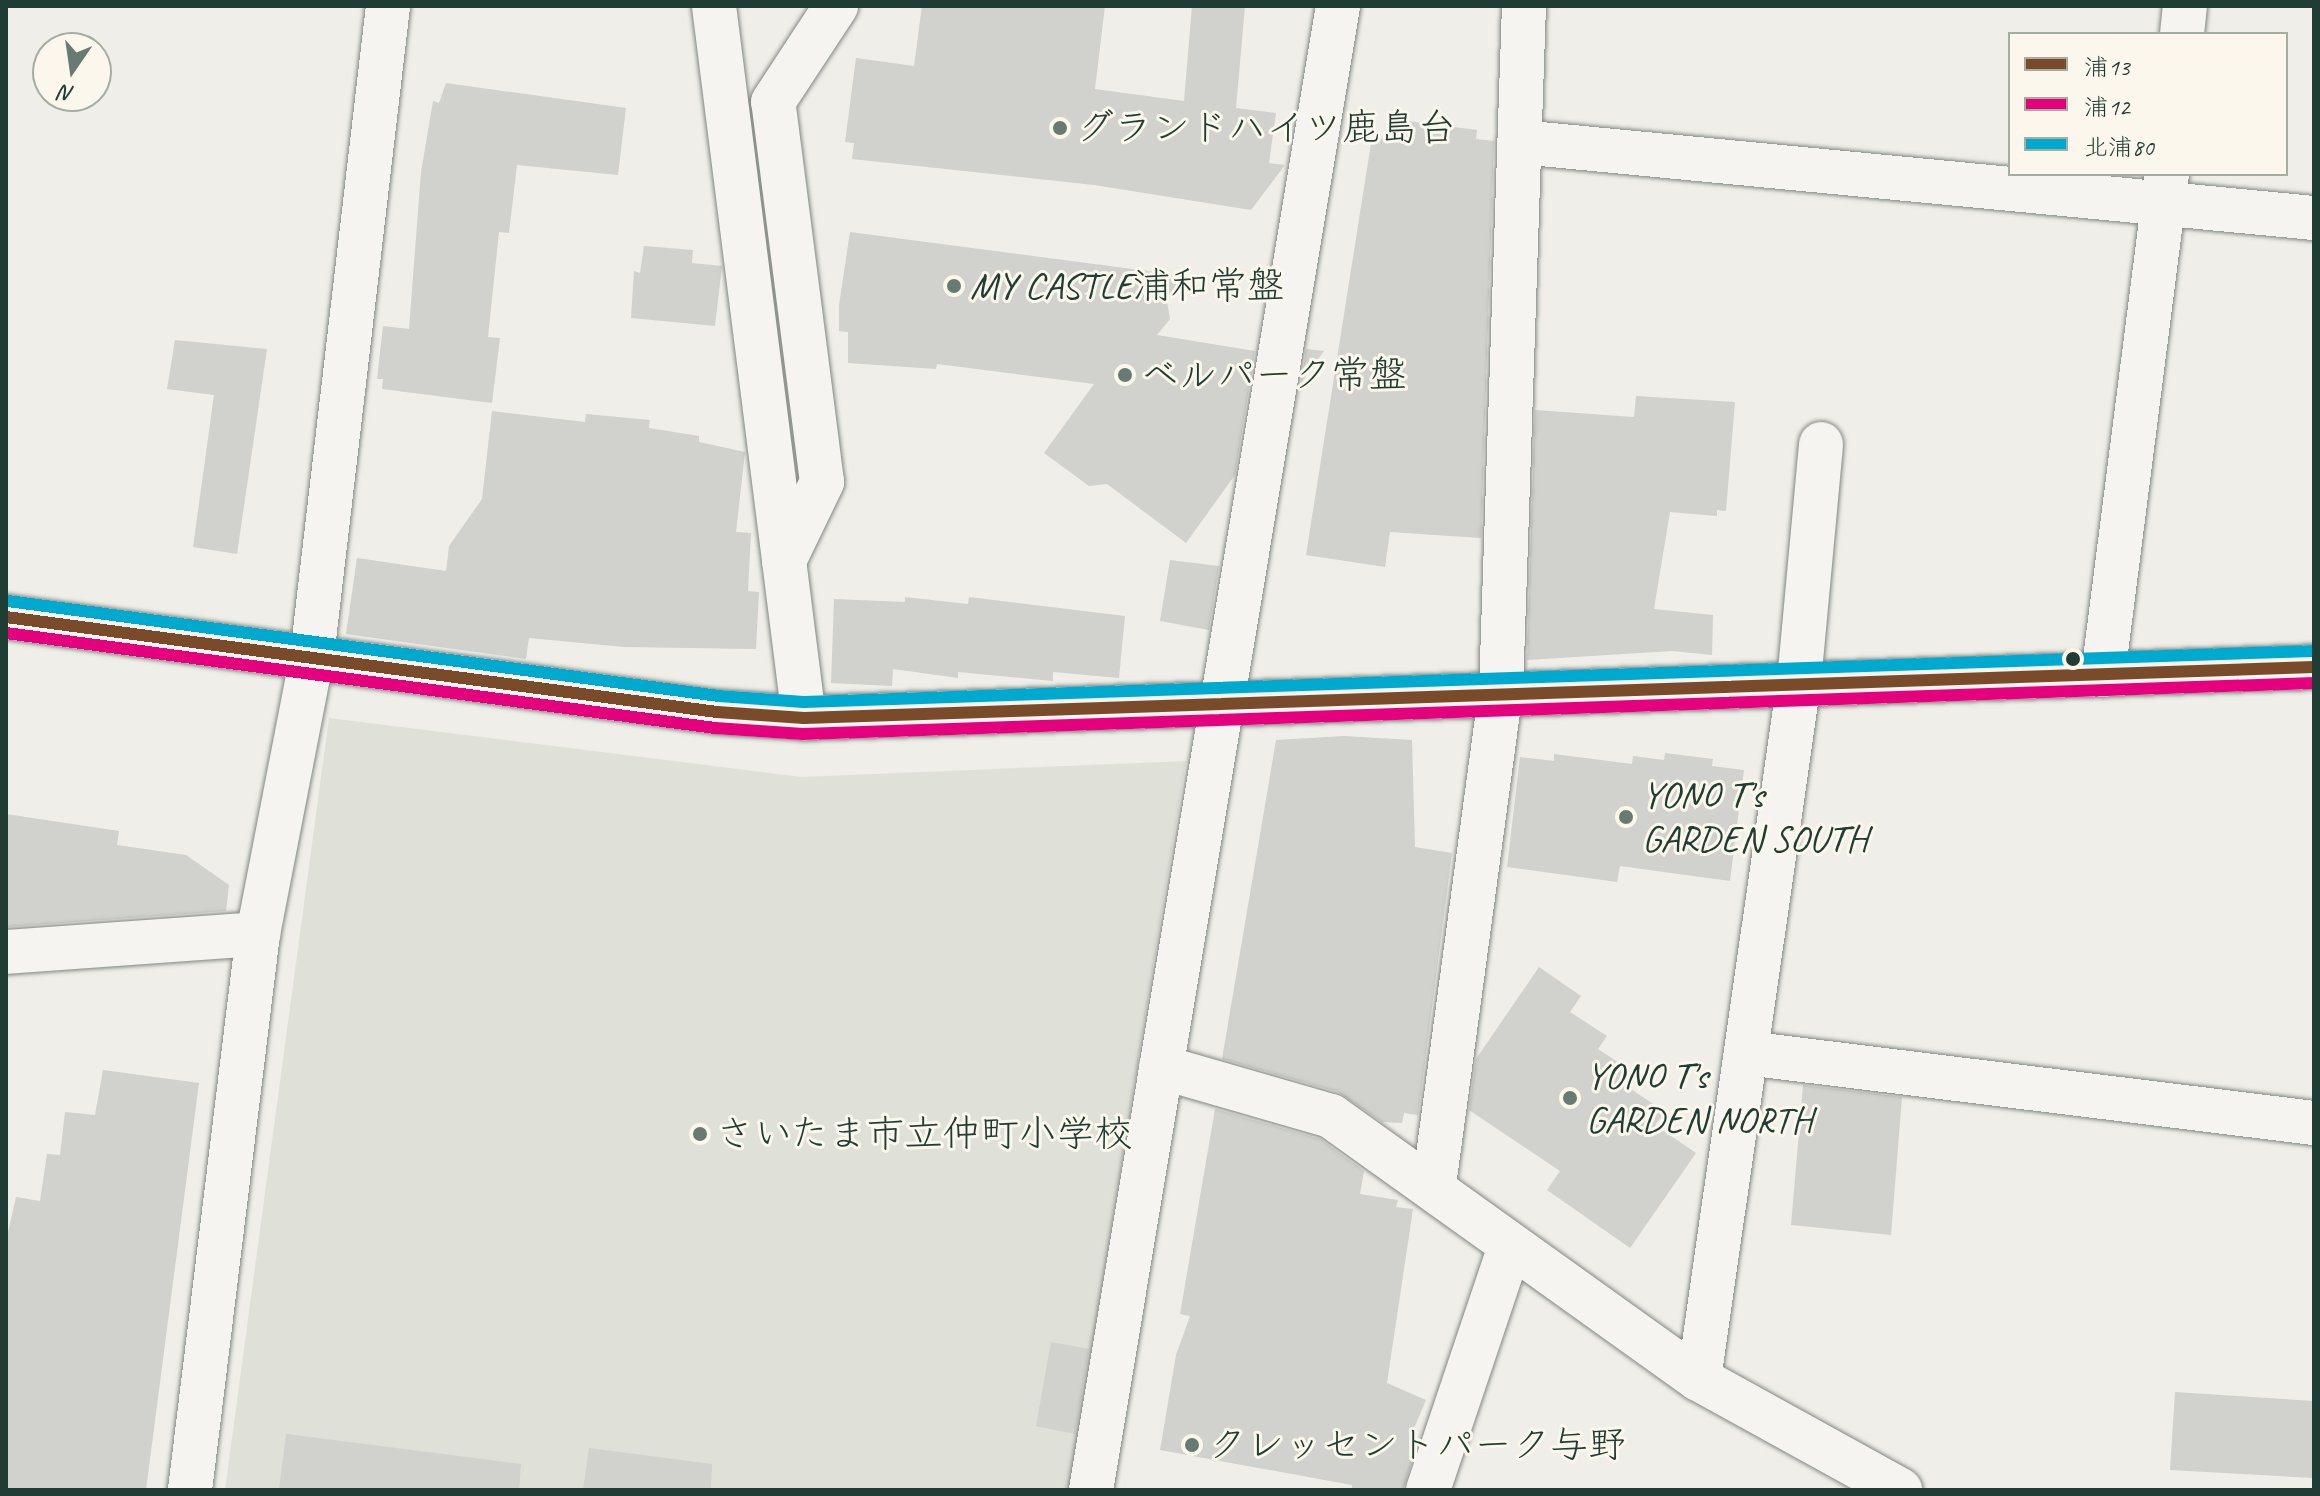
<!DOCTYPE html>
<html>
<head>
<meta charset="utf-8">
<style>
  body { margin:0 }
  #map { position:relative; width:2320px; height:1496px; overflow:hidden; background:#efeee8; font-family:Caveat,"Klee One",sans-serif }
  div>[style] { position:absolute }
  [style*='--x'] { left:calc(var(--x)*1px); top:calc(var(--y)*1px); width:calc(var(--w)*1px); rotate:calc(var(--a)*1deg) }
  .built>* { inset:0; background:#dfe0d7 }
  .building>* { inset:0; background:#d1d1cd }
  .roads { filter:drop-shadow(0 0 2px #828783) drop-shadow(0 0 2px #828783) }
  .minor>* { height:44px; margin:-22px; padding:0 22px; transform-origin:22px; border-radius:22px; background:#f5f4f0 }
  .primary>* { height:44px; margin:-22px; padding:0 22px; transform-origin:22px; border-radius:22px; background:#f5f4f0 }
  .bus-1>* { height:12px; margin:-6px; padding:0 6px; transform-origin:6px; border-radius:6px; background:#7a4b2a }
  .bus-2>* { height:12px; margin:-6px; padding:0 6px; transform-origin:6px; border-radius:6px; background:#e5007d }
  .bus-3>* { height:12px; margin:-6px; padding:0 6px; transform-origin:6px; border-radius:6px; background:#00a9ce }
  .dots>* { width:22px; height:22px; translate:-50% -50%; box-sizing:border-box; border:4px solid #fbf7ec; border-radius:50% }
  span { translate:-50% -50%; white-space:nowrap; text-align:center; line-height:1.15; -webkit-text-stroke:6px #fbf7ec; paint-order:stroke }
  .poi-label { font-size:38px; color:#1f3d34 }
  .left { translate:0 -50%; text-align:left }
  .frame { position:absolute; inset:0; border:8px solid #1f3d34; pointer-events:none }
  .legend { position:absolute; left:2008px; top:32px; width:280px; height:144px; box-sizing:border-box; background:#fbf7ec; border:2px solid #a3ada2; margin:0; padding:10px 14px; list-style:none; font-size:24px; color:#1f3d34 }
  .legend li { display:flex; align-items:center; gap:16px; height:40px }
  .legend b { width:40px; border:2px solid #a3ada2 }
  .north { position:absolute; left:32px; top:32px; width:80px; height:80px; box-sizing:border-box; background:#fbf7ec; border:2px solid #a3ada2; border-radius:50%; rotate:193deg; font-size:22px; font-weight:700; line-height:32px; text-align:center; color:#1f3d34 }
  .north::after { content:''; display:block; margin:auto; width:28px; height:36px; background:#687b73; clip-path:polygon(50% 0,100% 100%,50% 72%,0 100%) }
</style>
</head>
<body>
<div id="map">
  <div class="built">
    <div style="clip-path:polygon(329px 718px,802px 777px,1186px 761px,1069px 1490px,225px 1490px)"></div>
  </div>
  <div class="building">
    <div style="clip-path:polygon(922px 6px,1105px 6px,1095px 89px,1184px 101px,1192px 6px,1245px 6px,1236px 108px,1276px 113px,1269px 163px,1285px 165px,1251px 210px,1094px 185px,852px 159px,854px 143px,845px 142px,856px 58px,914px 66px)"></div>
    <div style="clip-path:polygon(446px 83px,626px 108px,618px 175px,517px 165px,509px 233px,499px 232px,488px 337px,500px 338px,492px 403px,382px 389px,383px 379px,377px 379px,383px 326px,409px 329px,421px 172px,433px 101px,439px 103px)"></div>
    <div style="clip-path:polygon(1400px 120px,1477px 130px,1476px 139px,1494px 141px,1481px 538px,1390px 532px,1385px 567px,1306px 555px,1372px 137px,1398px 140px)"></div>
    <div style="clip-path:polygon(850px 232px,1186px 276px,1167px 301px,1170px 319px,1157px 335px,1255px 351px,1235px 475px,1186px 543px,1107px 484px,1089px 486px,1044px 453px,1094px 384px,937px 364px,936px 369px,848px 363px,848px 332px,839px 331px,839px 305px)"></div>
    <div style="clip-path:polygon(644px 246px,693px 250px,692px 263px,722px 266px,715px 326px,631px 318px,634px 271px,640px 273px)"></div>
    <div style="clip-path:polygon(175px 340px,267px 349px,237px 554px,193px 547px,214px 395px,167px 389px)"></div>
    <div style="clip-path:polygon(1306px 349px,1324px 351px,1301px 383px)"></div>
    <div style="clip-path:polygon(1636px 396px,1735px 402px,1726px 511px,1717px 510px,1717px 516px,1670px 512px,1654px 609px,1713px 615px,1712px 655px,1672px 651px,1527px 660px,1535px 410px,1634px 417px)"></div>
    <div style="clip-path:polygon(492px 411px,585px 422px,586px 414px,650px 420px,649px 428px,699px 436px,699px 442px,745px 452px,736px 532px,751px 533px,748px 591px,759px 592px,756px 649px,624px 647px,529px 638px,526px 659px,346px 634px,357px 558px,446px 571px,449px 546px,482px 499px)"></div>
    <div style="clip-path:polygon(1170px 560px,1219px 566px,1209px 630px,1160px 621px)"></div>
    <div style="clip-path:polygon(905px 597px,968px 604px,969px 597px,1125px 616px,1119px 678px,1053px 672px,1053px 681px,958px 672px,958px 678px,893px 669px,892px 686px,831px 683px,834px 599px,905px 602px)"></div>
    <div style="clip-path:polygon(1344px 736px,1412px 740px,1415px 847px,1452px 853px,1418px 1115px,1404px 1113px,1402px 1123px,1382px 1122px,1338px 1092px,1222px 1059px,1276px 740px)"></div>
    <div style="clip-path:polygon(1665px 753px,1713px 759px,1712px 766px,1744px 770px,1730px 881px,1620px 866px,1617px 882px,1507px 867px,1520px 757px,1554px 761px,1554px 754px,1632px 764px,1633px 756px,1664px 760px)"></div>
    <div style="clip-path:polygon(6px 814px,119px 831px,117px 845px,186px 855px,229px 885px,226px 911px,6px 927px)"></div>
    <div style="clip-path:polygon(1539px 967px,1581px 996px,1570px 1012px,1607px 1036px,1598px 1049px,1637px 1075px,1628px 1087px,1665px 1112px,1655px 1125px,1696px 1153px,1630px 1248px,1547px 1190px,1560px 1171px,1469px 1110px,1476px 1059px)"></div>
    <div style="clip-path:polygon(103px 1070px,199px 1083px,146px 1490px,6px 1490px,6px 1241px,16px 1197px,40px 1201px,47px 1154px,60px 1155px,65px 1112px,95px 1115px)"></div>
    <div style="clip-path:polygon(1803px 1085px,1902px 1097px,1891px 1235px,1791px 1225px)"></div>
    <div style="clip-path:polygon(1215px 1109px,1320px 1139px,1364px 1171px,1360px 1194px,1398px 1200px,1396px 1207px,1413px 1209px,1387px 1383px,1426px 1400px,1410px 1438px,1418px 1441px,1403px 1490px,1352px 1490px,1352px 1485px,1160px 1450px,1176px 1355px,1190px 1316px,1180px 1314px)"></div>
    <div style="clip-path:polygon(1051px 1342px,1089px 1349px,1075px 1434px,1036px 1426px)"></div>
    <div style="clip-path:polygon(2175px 1392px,2314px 1401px,2314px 1478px,2170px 1470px)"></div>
    <div style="clip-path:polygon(286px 1434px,521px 1464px,519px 1490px,279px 1490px)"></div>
    <div style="clip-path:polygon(589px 1448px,712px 1464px,711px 1490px,583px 1490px)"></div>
  </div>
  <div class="roads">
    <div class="minor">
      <div style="--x:714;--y:6;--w:718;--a:82.8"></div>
      <div style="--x:2182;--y:34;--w:28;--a:-84"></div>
      <div style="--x:1520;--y:142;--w:798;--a:5.47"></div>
      <div style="--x:784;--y:561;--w:88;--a:-64.3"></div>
      <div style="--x:822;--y:482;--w:383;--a:-97.3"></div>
      <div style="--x:773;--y:102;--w:115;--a:-56.7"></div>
      <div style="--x:2103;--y:675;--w:505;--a:-82.72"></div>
      <div style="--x:6;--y:952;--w:253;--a:-4.1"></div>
      <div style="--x:1746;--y:1053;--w:572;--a:7.03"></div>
      <div style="--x:1161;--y:1067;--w:177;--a:16.1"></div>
      <div style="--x:1331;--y:1116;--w:452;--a:35.6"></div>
      <div style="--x:1699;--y:1379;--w:230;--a:28.9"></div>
      <div style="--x:1434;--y:1185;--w:499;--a:-82.3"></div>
      <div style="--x:1501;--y:691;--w:685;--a:-88.08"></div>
      <div style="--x:1699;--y:1379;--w:704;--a:-81.84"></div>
      <div style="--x:1799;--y:682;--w:239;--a:-84.7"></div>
      <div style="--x:190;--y:1490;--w:560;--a:-83.03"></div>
      <div style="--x:258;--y:934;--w:283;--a:-79"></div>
      <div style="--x:312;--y:656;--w:654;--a:-83.33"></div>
      <div style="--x:1091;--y:1490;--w:1504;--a:-80.55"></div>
      <div style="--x:1428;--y:1490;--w:257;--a:-71.4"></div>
    </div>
    <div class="primary">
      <div style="--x:6;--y:617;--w:717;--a:7.61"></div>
      <div style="--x:717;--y:712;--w:87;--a:3.9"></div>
      <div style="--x:804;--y:718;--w:1511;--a:-1.93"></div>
    </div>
  </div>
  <div class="bus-1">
    <div style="--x:6;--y:617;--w:717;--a:7.61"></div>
    <div style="--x:717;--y:712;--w:87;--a:3.9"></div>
    <div style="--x:804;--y:718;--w:1511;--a:-1.93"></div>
  </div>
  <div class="bus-2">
    <div style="--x:6;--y:633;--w:715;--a:7.63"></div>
    <div style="--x:715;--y:728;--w:88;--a:3.9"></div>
    <div style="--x:803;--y:734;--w:1512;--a:-1.93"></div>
  </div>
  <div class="bus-3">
    <div style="--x:8;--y:601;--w:717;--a:7.61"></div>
    <div style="--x:719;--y:696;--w:85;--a:4"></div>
    <div style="--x:804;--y:702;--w:1510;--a:-1.94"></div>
  </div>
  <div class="dots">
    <div style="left:1060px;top:128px;background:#687b73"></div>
    <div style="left:954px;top:286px;background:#687b73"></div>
    <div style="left:1125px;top:375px;background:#687b73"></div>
    <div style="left:2073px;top:659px;background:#1f3d34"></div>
    <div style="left:1626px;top:817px;background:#687b73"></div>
    <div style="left:1570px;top:1098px;background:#687b73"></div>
    <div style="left:700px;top:1134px;background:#687b73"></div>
    <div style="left:1192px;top:1445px;background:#687b73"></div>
  </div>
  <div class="poi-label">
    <span class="left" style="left:1076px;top:128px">グランドハイツ鹿島台</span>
    <span class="left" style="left:970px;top:286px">MY CASTLE浦和常盤</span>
    <span class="left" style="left:1141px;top:375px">ベルパーク常盤</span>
    <span class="left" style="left:1642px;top:817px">YONO T's<br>GARDEN SOUTH</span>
    <span class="left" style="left:1586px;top:1098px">YONO T's<br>GARDEN NORTH</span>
    <span class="left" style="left:716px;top:1134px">さいたま市立仲町小学校</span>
    <span class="left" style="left:1208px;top:1445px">クレッセントパーク与野</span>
  </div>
  <div class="frame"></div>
  <ul class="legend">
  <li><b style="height:10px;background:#7a4b2a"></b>浦13</li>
  <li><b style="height:10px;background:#e5007d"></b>浦12</li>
  <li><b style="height:10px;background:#00a9ce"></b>北浦80</li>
  </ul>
  <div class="north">N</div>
</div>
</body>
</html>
